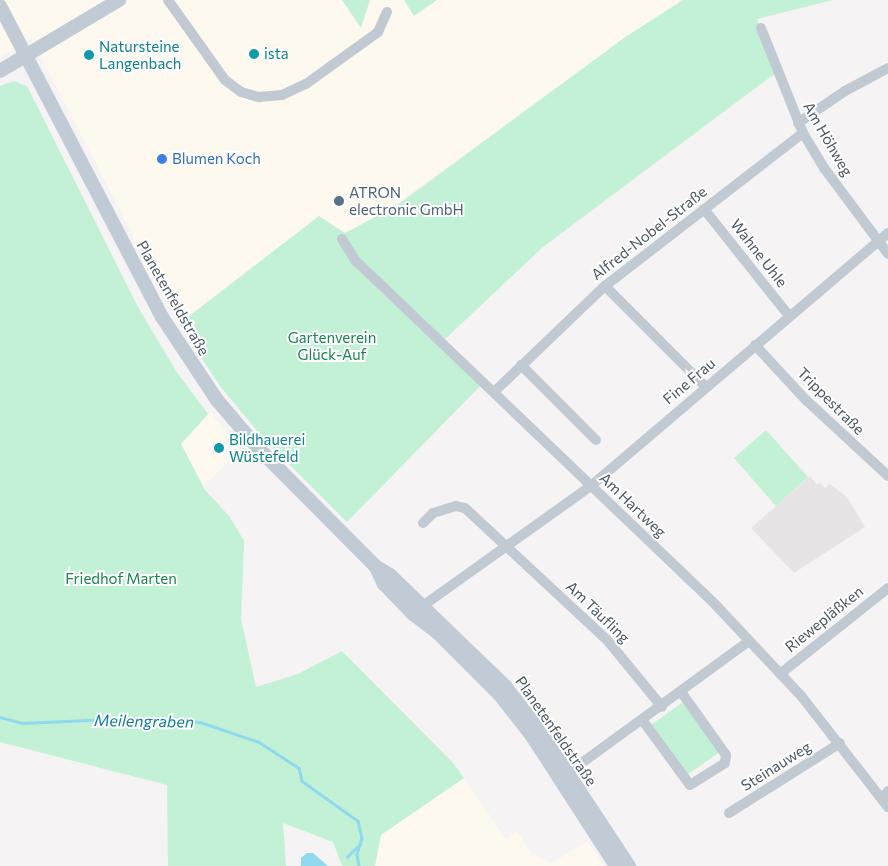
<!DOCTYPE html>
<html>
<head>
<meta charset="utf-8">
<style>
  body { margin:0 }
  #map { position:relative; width:888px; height:866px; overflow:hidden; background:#f5f3f3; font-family:Commissioner,sans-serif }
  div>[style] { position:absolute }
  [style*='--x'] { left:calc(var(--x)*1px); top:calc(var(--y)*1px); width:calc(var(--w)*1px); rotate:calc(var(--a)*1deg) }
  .commercial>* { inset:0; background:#fdf9ef }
  .education>* { inset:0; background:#e6e4e5 }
  .green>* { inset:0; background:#c3f1d5 }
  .water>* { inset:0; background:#90daee }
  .stream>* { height:2.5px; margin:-1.25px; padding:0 1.25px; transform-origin:1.25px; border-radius:1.25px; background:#90daee }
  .street>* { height:10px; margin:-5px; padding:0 5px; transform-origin:5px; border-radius:5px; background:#c1cad2 }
  .secondary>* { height:14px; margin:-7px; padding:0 7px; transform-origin:7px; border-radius:7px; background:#c1cbd6 }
  .dots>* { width:14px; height:14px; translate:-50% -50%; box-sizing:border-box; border:2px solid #fff; border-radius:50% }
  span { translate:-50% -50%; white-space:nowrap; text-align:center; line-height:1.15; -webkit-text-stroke:4px #fff; paint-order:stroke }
  .culture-label { font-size:15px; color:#0d838f }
  .left { translate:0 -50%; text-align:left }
  .street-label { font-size:15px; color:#4a5661 }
  .shop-label { font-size:15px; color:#366cbe }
  .service-label { font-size:15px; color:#4e5e75 }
  .park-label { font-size:15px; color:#17864f }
  .water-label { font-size:16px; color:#0c7c9b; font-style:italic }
</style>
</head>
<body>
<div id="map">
  <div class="commercial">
    <div style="clip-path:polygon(0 0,682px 0,622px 40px,351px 237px,319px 216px,179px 324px,31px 38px,0 57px)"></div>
    <div style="clip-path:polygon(210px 412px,241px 449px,204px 486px,181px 444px)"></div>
    <div style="clip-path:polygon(464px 778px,506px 839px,517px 831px,531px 853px,552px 863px,587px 841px,604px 866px,375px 866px,381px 835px)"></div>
  </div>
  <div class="education">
    <div style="clip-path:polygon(810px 476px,817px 485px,820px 482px,825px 488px,830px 484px,847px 497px,865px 527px,794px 573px,751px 528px)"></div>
  </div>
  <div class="green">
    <div style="clip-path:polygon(342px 0,370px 0,361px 28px)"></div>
    <div style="clip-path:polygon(404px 0,437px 0,414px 16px)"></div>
    <div style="clip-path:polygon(683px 0,833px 0,757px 19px,777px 72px,543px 247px,443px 341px,483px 383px,347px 522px,263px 438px,220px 386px,179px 324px,319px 216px,345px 233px,396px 206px,624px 38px)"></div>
    <div style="clip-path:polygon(14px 81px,27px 86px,138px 307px,176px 371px,208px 414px,181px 444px,205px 490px,230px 517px,244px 541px,241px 619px,256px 687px,298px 674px,342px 651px,454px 764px,464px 778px,381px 835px,375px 866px,342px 866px,333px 842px,283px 823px,286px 866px,168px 866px,167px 785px,0 742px,0 86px)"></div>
    <div style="clip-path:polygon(766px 430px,808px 477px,776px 506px,734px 458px)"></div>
    <div style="clip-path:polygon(683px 702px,720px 752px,687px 775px,651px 725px)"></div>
  </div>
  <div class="water">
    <div style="clip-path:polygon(307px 853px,313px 853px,328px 866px,301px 866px,301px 858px)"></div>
  </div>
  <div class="stream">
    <div style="--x:0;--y:717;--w:24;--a:15"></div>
    <div style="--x:23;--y:723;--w:86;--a:-2.7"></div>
    <div style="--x:109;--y:719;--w:91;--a:1.9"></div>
    <div style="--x:200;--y:722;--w:62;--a:18.7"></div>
    <div style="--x:259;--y:742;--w:48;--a:33"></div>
    <div style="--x:299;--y:768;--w:13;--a:77"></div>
    <div style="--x:302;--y:781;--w:69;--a:35.5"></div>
    <div style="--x:358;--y:821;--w:17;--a:77"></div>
    <div style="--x:362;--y:838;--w:17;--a:107"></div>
    <div style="--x:357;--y:854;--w:12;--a:81"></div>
    <div style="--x:347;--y:857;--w:18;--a:-45"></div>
  </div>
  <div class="street">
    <div style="--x:168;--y:0;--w:98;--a:54.5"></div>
    <div style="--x:225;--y:80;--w:20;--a:37"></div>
    <div style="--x:241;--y:92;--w:19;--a:16"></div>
    <div style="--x:259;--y:97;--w:23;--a:-5"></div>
    <div style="--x:282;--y:95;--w:26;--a:-25"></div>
    <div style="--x:306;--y:84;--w:89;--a:-35.8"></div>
    <div style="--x:378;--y:32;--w:22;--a:-66"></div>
    <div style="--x:761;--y:28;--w:113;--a:68.2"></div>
    <div style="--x:803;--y:133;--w:41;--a:59"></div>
    <div style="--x:824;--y:168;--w:107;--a:53.3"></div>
    <div style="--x:798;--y:123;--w:57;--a:-34.2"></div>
    <div style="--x:845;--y:91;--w:49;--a:-28.1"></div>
    <div style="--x:704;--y:209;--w:137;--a:51.5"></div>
    <div style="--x:342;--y:239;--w:26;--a:58"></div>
    <div style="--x:356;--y:261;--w:492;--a:43.7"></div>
    <div style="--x:712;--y:601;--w:132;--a:46.8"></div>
    <div style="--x:802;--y:697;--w:140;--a:52"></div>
    <div style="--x:605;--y:286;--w:141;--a:45"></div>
    <div style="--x:755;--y:345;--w:75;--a:47.2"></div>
    <div style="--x:806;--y:400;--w:112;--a:42.8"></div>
    <div style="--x:521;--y:365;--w:106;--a:45"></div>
    <div style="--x:495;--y:391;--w:152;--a:-43.7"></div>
    <div style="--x:605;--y:286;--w:250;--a:-37.7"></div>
    <div style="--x:423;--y:523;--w:14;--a:-45"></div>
    <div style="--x:433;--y:513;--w:24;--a:-17"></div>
    <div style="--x:456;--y:506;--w:9;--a:13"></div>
    <div style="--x:465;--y:508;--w:195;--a:42.9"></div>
    <div style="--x:608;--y:641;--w:85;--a:50.7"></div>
    <div style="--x:417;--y:610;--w:215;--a:-35.5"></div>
    <div style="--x:592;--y:485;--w:389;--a:-40.4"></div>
    <div style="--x:780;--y:674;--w:138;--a:-38.5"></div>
    <div style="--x:643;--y:721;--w:79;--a:53.7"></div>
    <div style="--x:690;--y:785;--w:41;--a:-32.2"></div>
    <div style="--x:725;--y:763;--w:8;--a:-83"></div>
    <div style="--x:726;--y:755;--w:76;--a:-125.4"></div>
    <div style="--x:568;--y:773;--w:224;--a:-36.1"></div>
    <div style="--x:882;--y:799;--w:10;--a:-53"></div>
    <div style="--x:729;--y:813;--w:131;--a:-32.2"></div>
  </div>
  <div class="secondary">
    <div style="--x:0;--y:6;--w:351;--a:62.5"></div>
    <div style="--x:162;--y:317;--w:100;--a:56.5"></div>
    <div style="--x:217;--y:400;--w:63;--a:49.5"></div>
    <div style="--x:258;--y:448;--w:166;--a:45.2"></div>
    <div style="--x:375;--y:566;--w:17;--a:31"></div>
    <div style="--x:390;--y:575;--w:160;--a:44"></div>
    <div style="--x:505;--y:686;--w:57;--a:52.1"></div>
    <div style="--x:540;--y:731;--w:162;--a:56.6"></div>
    <div style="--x:0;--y:71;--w:139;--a:-30.8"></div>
    <div style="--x:376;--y:567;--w:19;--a:65"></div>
    <div style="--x:384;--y:584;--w:42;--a:46"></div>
    <div style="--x:413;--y:614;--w:30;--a:37"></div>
    <div style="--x:437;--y:632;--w:89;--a:45"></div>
    <div style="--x:500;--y:695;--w:52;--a:52"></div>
    <div style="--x:532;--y:736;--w:155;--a:57.1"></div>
  </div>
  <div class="dots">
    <div style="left:254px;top:54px;background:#0f9aa8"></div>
    <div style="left:89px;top:55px;background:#0f9aa8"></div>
    <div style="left:162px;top:159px;background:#3f7fe0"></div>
    <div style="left:339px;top:201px;background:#5c6f8a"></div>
    <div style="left:219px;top:448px;background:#0f9aa8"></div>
  </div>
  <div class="culture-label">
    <span class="left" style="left:99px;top:55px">Natursteine<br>Langenbach</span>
    <span class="left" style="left:264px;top:54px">ista</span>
    <span class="left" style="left:229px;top:448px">Bildhauerei<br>Wüstefeld</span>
  </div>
  <div class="street-label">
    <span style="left:828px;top:139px;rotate:60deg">Am Höhweg</span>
    <span style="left:649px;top:233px;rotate:-38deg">Alfred-Nobel-Straße</span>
    <span style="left:759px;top:253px;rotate:52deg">Wahne Uhle</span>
    <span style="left:173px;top:298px;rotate:60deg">Planetenfeldstraße</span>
    <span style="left:689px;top:381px;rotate:-40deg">Fine Frau</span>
    <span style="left:831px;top:401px;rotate:45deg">Trippestraße</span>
    <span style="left:633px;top:505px;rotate:44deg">Am Hartweg</span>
    <span style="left:598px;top:612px;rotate:44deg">Am Täufling</span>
    <span style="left:824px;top:619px;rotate:-39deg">Riewepläßken</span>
    <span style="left:556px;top:731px;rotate:55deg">Planetenfeldstraße</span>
    <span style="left:776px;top:766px;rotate:-32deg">Steinauweg</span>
  </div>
  <div class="shop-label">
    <span class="left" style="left:172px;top:159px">Blumen Koch</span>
  </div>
  <div class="service-label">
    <span class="left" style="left:349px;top:201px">ATRON<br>electronic GmbH</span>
  </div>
  <div class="park-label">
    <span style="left:332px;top:346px">Gartenverein<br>Glück-Auf</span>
    <span style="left:121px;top:579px">Friedhof Marten</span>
  </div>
  <div class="water-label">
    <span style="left:144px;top:721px;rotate:1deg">Meilengraben</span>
  </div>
</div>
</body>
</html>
